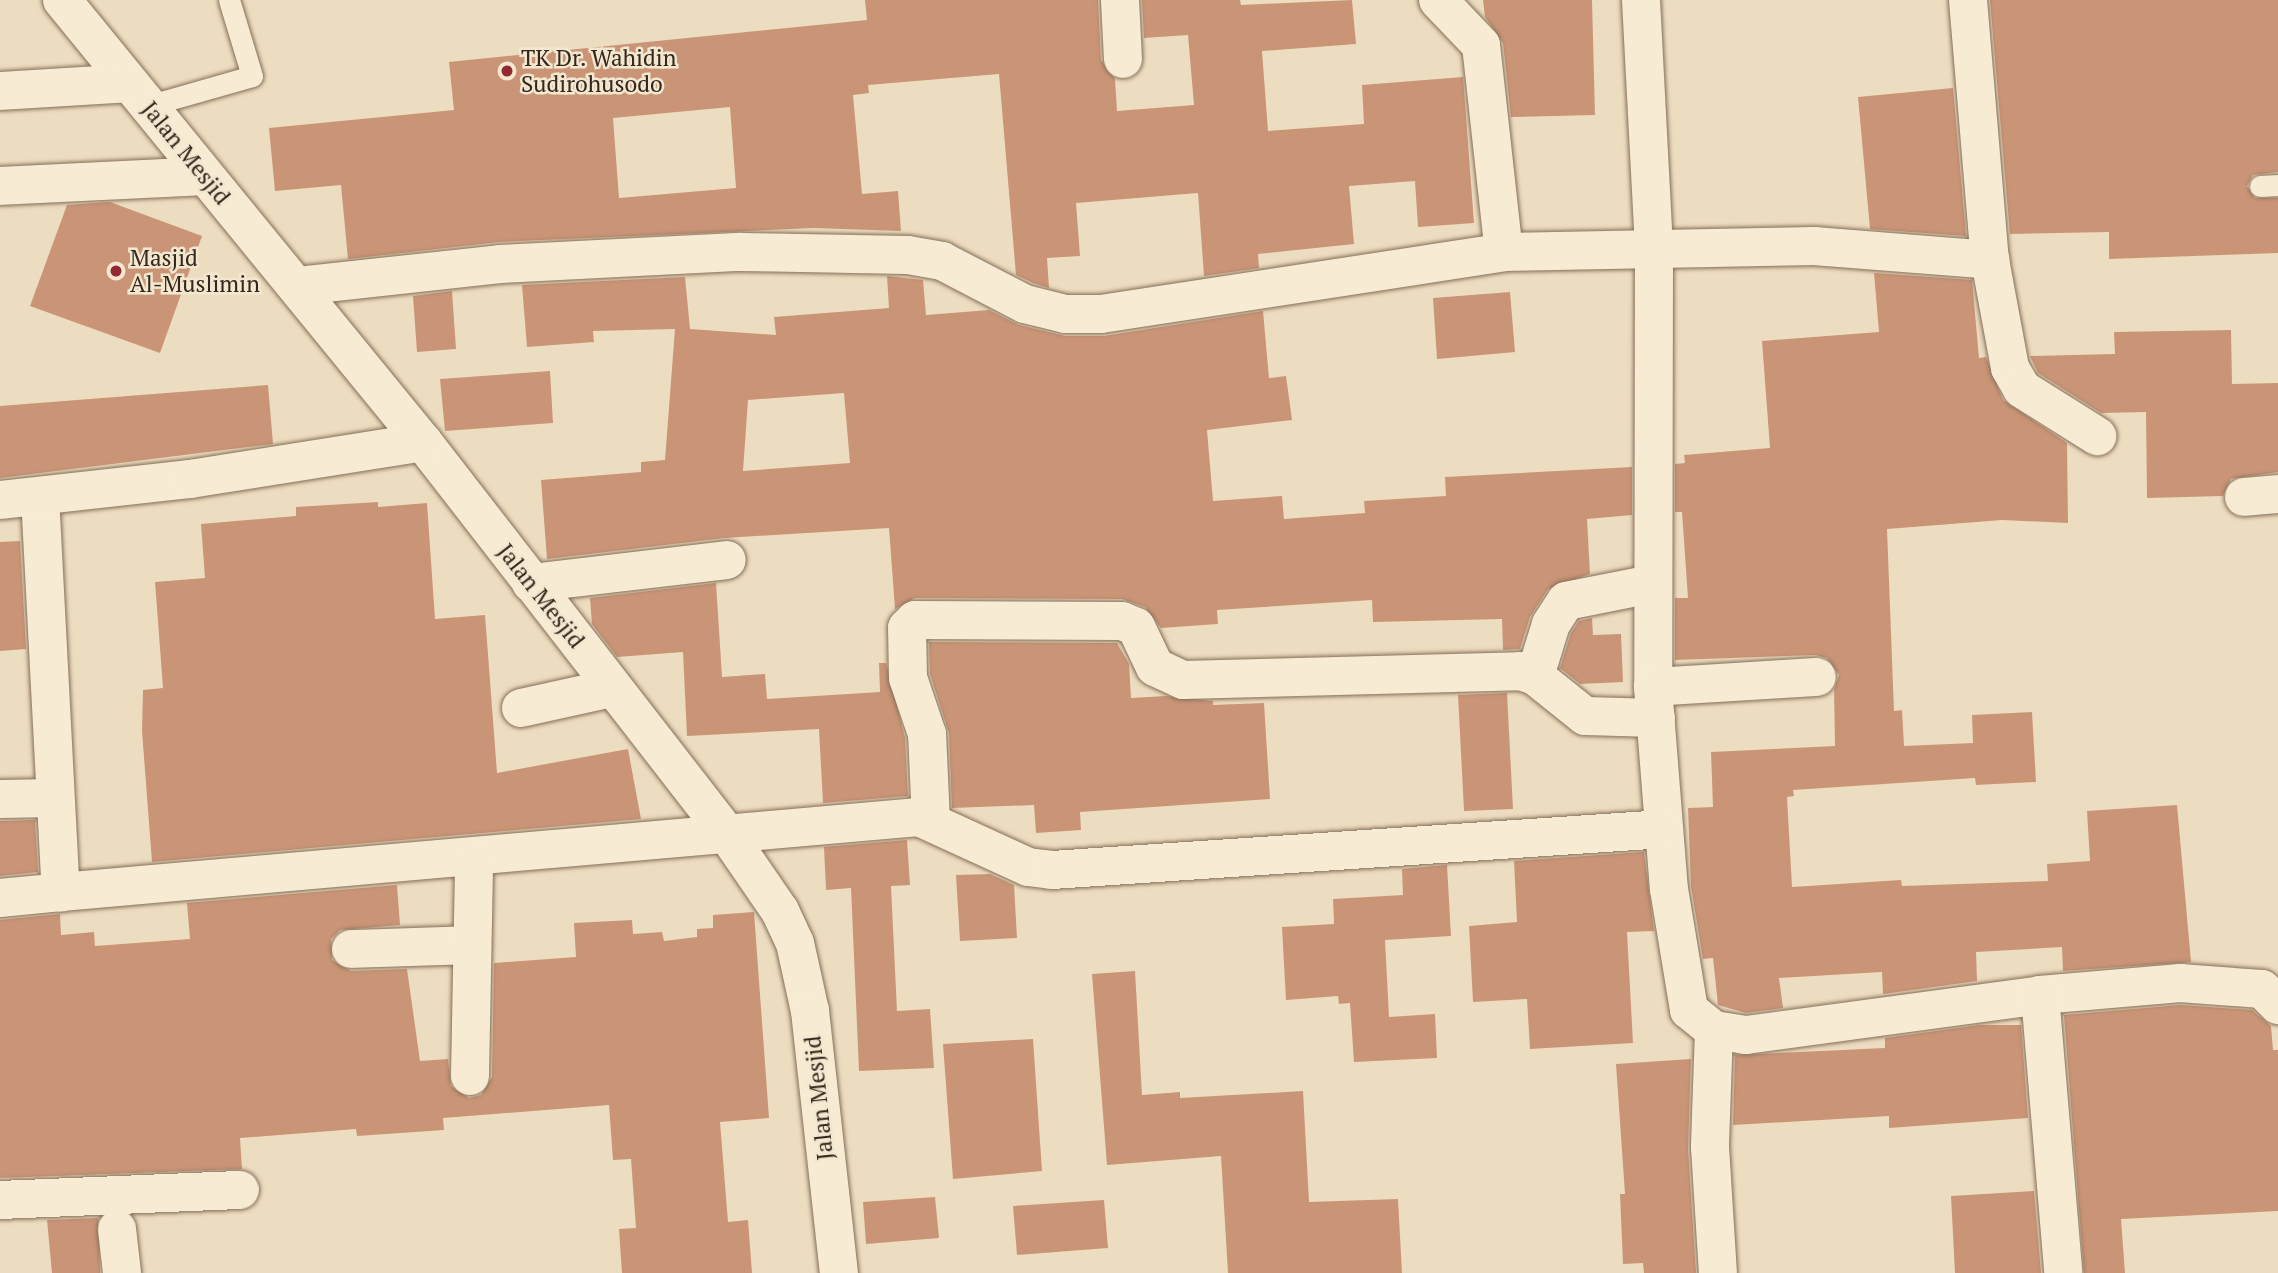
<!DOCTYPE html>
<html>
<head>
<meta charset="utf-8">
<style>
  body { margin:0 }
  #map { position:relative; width:2278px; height:1273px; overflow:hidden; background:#edddc0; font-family:"PT Serif",serif }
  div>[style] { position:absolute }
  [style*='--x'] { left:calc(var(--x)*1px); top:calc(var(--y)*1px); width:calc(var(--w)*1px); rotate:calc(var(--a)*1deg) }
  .building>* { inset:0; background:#ca9577 }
  .roads { filter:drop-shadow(0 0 2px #856e58) drop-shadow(0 0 2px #856e58) }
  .lane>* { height:21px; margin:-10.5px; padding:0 10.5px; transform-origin:10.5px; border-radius:10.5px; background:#f8ebd3 }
  .street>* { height:38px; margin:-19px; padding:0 19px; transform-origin:19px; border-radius:19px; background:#f8ebd3 }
  .dots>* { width:19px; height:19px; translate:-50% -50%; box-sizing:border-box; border:4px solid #f4e7cf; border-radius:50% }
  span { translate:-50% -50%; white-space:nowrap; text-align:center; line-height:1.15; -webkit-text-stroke:5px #f4e7cf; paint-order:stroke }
  .poi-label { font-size:23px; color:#35271d }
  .left { translate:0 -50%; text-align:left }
  .street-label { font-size:23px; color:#35271d }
</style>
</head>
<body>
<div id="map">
  <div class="building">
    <div style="clip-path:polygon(evenodd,865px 0,1098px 0,1101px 60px,1115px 79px,1117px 111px,1194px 105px,1188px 35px,1144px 38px,1142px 0,1240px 0,1241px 5px,1352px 0,1356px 44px,1262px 51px,1268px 131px,1364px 124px,1362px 85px,1463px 77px,1474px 223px,1418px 227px,1415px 181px,1349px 186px,1354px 244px,1258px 254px,1259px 268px,1204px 276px,1198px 193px,1076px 203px,1080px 256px,1047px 258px,1049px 288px,1033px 283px,1016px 275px,999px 74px,868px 85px,869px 93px,853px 95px,862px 194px,898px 191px,901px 231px,813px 228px,499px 242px,348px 259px,341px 185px,275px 191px,269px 128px,454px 110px,449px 62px,867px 20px,865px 0,730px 107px,736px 188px,619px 198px,613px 118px,730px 107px)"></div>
    <div style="clip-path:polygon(1483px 0,1592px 0,1595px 115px,1511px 117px,1503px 43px,1485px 17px)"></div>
    <div style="clip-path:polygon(1990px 0,2278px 0,2278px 172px,2253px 175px,2247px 186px,2255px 198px,2278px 198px,2278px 253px,2109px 259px,2109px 232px,2010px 234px)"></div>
    <div style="clip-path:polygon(1953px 88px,1966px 236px,1870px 229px,1858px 97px)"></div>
    <div style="clip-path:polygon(110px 202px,202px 236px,160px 353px,30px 306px,67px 205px)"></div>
    <div style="clip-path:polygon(1874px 273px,1972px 280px,1979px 358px,1986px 357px,2003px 400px,2067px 443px,2068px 523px,2002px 520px,1887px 529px,1894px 711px,1902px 710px,1904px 746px,1973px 743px,1972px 715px,2032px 712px,2036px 782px,1976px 785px,1975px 778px,1793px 790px,1794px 796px,1787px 797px,1792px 887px,1901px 880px,1902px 886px,2048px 881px,2047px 864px,2090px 861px,2087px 811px,2177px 805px,2191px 962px,2063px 971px,2062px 947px,1976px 952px,1977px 981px,1883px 994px,1882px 972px,1779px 978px,1783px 1008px,1746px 1013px,1718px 1005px,1713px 958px,1703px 959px,1691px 886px,1688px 808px,1713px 807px,1711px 752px,1835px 746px,1834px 690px,1839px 675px,1827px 658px,1816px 655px,1675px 660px,1675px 598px,1688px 598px,1682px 512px,1675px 512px,1675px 464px,1685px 463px,1684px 455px,1770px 448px,1762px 341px,1879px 332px)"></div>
    <div style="clip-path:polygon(evenodd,887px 276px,923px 280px,926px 315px,989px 310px,1019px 325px,1065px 336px,1104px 336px,1263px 311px,1269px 378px,1286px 376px,1292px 420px,1207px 430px,1213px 501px,1282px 496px,1284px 519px,1365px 513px,1364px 501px,1446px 496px,1445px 477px,1632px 467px,1632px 515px,1587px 519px,1590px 574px,1548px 589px,1530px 617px,1520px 649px,1503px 650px,1502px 619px,1373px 622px,1372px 600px,1217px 610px,1218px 624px,1161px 628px,1145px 607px,1122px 599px,915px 598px,895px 609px,889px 528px,724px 538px,547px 559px,541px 480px,641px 472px,641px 462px,665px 460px,675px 329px,593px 331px,594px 342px,527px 347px,522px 285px,685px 277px,690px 329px,776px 335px,774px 317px,889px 308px,887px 276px,844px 393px,850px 463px,743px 471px,748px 400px,844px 393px)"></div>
    <div style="clip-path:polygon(452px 291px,456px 349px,417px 352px,413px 296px)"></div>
    <div style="clip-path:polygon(1510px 292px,1515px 352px,1437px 359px,1433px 298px)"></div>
    <div style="clip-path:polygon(2231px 330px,2232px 384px,2278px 383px,2278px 472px,2231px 479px,2223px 496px,2147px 498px,2146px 412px,2101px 413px,2038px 373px,2030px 356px,2115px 354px,2114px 332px)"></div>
    <div style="clip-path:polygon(550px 371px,553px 423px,445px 431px,440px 379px)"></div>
    <div style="clip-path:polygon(268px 385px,273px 444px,0 478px,0 406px)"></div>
    <div style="clip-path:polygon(378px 502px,378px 507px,427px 503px,435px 619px,485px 615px,497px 773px,628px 749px,641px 819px,152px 862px,142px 731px,143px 690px,163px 688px,155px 582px,205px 578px,201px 524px,296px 516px,296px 507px)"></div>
    <div style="clip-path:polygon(20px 541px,26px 649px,0 651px,0 542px)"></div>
    <div style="clip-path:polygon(716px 583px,722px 677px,765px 674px,767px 699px,880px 692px,879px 663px,886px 663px,905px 738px,908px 796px,823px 803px,819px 729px,687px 736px,683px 652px,617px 657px,592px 624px,590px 598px)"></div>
    <div style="clip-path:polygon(1592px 618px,1593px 635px,1621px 634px,1623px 682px,1580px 684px,1560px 668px,1571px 633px,1579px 621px)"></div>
    <div style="clip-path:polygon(929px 642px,1117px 643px,1129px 664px,1131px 698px,1166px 696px,1213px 701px,1213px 705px,1264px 703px,1270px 799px,1080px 812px,1081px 830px,1036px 833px,1034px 805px,952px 808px,949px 733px,930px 674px)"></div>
    <div style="clip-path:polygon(1507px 693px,1513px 809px,1464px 811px,1458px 695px)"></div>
    <div style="clip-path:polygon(35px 820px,38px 872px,0 876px,0 821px)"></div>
    <div style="clip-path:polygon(907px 840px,910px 885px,891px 886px,897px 1011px,930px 1009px,934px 1068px,859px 1071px,851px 888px,826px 890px,824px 847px)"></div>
    <div style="clip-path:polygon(1644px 852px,1654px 931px,1627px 932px,1633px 1043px,1530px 1049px,1527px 999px,1473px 1002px,1469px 926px,1517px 922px,1514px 861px)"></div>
    <div style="clip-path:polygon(1447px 865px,1451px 936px,1385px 940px,1389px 1017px,1435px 1014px,1437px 1058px,1354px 1062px,1350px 1003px,1339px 1004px,1338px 996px,1286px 1000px,1282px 927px,1334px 924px,1333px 899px,1403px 895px,1402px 869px)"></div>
    <div style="clip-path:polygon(990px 874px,1014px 885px,1017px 938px,960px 941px,956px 875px)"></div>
    <div style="clip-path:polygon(397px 885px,400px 925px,340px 930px,331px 939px,332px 960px,351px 971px,407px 969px,420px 1061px,448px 1059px,451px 1086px,469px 1098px,481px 1095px,492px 1077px,494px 963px,576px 957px,574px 923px,632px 920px,633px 934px,662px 932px,664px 941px,697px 937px,697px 929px,713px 928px,713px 915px,754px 912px,769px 1118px,720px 1122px,728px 1222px,748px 1220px,752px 1273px,622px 1273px,619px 1229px,636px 1228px,631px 1159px,613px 1160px,609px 1105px,443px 1118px,444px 1130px,357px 1136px,356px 1129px,240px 1138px,242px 1169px,0 1178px,0 920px,60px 914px,61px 935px,94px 932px,95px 946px,190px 939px,187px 903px)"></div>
    <div style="clip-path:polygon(1135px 971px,1142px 1095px,1180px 1092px,1180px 1098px,1303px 1091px,1309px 1202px,1398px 1199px,1402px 1273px,1228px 1273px,1221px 1156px,1107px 1165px,1092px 974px)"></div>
    <div style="clip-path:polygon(2180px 1005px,2252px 1010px,2271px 1026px,2273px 1050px,2278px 1050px,2278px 1211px,2121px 1219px,2125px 1273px,2084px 1273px,2064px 1015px)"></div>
    <div style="clip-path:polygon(1980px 1025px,2021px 1025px,2028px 1118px,1889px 1128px,1889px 1116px,1733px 1125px,1735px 1055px,1885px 1048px,1885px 1038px)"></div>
    <div style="clip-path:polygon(1033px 1039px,1042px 1171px,953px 1179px,943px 1044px)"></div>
    <div style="clip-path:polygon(1691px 1059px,1688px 1148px,1696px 1273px,1644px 1273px,1643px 1263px,1623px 1264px,1620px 1194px,1625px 1194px,1616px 1064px)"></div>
    <div style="clip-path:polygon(2034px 1191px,2041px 1273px,1955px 1273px,1951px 1196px)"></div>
    <div style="clip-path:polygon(935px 1197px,939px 1238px,866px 1244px,863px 1202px)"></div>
    <div style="clip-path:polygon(1104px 1200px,1108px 1248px,1017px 1255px,1013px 1206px)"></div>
    <div style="clip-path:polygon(98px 1218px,100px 1273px,52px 1273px,47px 1220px)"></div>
  </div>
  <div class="roads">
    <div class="lane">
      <div style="--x:147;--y:106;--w:109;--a:-15.9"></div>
      <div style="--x:252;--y:76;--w:79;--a:-106.8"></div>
      <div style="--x:2260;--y:186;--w:18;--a:-3"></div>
    </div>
    <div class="street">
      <div style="--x:62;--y:0;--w:571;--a:50.76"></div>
      <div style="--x:423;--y:442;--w:492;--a:52.2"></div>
      <div style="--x:725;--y:831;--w:97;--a:55.5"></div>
      <div style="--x:780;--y:911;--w:35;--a:65"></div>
      <div style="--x:795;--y:943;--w:70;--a:77.6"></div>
      <div style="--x:810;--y:1011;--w:264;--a:83.7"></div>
      <div style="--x:1120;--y:0;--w:59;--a:87.1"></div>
      <div style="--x:1438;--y:0;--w:62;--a:46.3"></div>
      <div style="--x:1481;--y:45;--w:208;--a:83.7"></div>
      <div style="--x:1641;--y:0;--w:250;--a:87"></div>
      <div style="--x:1654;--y:250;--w:437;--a:90.1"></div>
      <div style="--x:1653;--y:687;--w:203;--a:85.5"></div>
      <div style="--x:1669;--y:889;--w:123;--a:80.6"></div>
      <div style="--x:1689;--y:1010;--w:32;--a:39"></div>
      <div style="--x:1714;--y:1030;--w:32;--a:9"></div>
      <div style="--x:1746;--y:1035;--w:297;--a:-7.7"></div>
      <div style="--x:2040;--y:995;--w:141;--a:-4.9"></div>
      <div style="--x:2180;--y:983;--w:82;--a:4.2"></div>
      <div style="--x:2262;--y:989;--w:23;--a:45"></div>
      <div style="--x:1968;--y:0;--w:261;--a:85.2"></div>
      <div style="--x:1990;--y:260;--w:110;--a:79.5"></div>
      <div style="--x:2010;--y:368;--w:24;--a:60"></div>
      <div style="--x:2022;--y:389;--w:89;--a:32.1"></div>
      <div style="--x:0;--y:91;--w:129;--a:-3.5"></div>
      <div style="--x:0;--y:186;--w:203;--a:-2.8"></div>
      <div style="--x:298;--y:286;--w:203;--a:-6.2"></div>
      <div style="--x:500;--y:264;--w:241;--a:-2.9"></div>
      <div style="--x:741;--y:252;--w:167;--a:1"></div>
      <div style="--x:908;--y:255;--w:35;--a:10"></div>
      <div style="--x:942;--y:261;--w:93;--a:27.4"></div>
      <div style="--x:1025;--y:304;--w:41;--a:14"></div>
      <div style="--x:1065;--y:314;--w:36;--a:0"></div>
      <div style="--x:1101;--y:314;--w:408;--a:-8.7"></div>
      <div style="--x:1504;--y:252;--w:310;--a:-1.1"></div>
      <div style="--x:1814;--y:246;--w:177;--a:4.5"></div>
      <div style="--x:40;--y:496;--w:397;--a:87"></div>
      <div style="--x:61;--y:892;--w:861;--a:-5"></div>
      <div style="--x:919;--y:817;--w:120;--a:24.6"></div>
      <div style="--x:1028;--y:867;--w:24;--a:7"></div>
      <div style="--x:1052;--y:870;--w:613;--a:-3.83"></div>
      <div style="--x:2244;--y:497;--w:34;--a:-5"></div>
      <div style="--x:0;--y:500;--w:191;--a:-6.3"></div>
      <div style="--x:190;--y:479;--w:236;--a:-9"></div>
      <div style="--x:531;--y:583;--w:197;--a:-6.7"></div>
      <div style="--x:1535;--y:676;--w:54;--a:-72.9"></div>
      <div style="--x:1551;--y:624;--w:27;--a:-57"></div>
      <div style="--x:1566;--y:601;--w:88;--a:-11.2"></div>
      <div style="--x:1653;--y:687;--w:164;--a:-3.5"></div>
      <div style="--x:521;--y:708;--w:93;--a:-12.4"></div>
      <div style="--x:0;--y:799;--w:55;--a:-1"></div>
      <div style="--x:931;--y:821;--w:87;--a:-92.6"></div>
      <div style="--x:927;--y:734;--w:59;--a:-108.7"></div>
      <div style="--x:908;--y:678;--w:50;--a:-91.1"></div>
      <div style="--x:907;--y:628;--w:11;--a:-45"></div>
      <div style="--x:915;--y:620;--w:207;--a:0.3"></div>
      <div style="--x:1122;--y:621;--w:15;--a:23"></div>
      <div style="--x:1136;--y:627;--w:44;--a:64.6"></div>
      <div style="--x:1155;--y:667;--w:31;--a:25"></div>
      <div style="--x:1183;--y:680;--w:337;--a:-1.5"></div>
      <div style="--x:1520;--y:671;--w:16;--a:18"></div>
      <div style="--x:1535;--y:676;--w:64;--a:38.7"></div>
      <div style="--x:1585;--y:716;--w:71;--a:1.6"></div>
      <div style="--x:0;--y:898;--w:61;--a:-5.6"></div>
      <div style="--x:351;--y:949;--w:119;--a:-1.9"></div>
      <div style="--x:2040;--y:995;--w:277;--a:85.2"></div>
      <div style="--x:1714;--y:1030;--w:117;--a:92"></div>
      <div style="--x:1710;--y:1147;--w:126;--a:86.4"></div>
      <div style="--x:470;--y:1076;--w:217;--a:-88.9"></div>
      <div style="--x:0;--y:1200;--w:240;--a:-2.4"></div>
      <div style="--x:117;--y:1229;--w:44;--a:83.5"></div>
    </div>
  </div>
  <div class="dots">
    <div style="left:507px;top:71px;background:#932a31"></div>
    <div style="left:116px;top:271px;background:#932a31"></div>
  </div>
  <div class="poi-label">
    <span class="left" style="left:521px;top:71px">TK Dr. Wahidin<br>Sudirohusodo</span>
    <span class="left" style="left:130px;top:271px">Masjid<br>Al-Muslimin</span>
  </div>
  <div class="street-label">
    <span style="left:186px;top:153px;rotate:51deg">Jalan Mesjid</span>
    <span style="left:541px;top:596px;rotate:52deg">Jalan Mesjid</span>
    <span style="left:819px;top:1098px;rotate:-96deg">Jalan Mesjid</span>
  </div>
</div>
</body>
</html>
